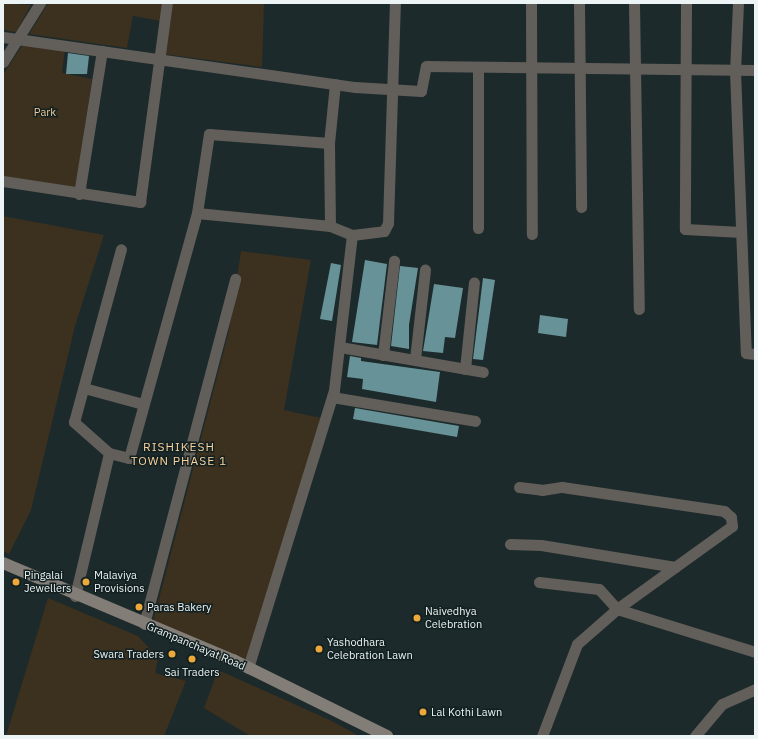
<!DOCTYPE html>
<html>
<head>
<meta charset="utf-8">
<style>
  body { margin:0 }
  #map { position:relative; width:758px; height:739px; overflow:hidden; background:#1d2a2b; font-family:"IBM Plex Sans",sans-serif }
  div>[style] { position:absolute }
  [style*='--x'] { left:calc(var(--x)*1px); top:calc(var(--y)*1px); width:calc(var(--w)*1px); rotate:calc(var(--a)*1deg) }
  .green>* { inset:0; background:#3c301f }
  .building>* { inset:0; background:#679297 }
  .street>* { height:11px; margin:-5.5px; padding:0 5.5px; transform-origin:5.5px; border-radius:5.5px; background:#625e5a }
  .secondary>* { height:12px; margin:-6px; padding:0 6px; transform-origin:6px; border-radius:6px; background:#827d76 }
  .dots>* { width:11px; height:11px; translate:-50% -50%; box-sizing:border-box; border:2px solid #132021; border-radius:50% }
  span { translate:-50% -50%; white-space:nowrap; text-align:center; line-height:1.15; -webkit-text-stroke:3px #132021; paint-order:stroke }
  .park-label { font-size:11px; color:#efc998 }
  .poi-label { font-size:11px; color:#ecf4f5 }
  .left { translate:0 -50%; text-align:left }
  .right { translate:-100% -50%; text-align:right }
  .street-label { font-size:11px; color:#ecf4f5 }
  .neighbourhood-label { font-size:12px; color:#f9d29e; letter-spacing:1px }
  .frame { position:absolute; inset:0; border:4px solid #ecf4f5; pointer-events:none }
</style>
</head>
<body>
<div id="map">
  <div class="green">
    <div style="clip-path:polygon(3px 3px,31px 5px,16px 32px,3px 30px)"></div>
    <div style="clip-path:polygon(48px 3px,264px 3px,262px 67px,163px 54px,167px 22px,133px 16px,127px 48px,29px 34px)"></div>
    <div style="clip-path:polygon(23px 44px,65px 49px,62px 73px,92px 79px,76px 188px,3px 176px,3px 75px)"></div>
    <div style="clip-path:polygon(3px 216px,104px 235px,75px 326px,31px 510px,9px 554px,3px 551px)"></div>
    <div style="clip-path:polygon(241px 251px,311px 260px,284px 410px,321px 418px,247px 663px,153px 622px,229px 331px)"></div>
    <div style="clip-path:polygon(48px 598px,138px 636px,158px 658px,155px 673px,186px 681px,164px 736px,6px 736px)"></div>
    <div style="clip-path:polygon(218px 670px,332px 721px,359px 736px,250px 736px,204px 708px)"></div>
  </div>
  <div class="building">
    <div style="clip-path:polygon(68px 53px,89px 56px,87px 74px,66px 74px)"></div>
    <div style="clip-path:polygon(365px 260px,387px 264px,377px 345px,352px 342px)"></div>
    <div style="clip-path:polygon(331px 263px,341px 265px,332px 321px,320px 319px)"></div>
    <div style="clip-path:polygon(400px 266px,418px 268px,409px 325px,409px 349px,391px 346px)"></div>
    <div style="clip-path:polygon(483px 278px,495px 280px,483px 360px,473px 359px)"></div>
    <div style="clip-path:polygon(434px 284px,463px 288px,455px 338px,445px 337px,443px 353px,423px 351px)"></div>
    <div style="clip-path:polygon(540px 315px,568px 319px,566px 337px,538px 333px)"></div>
    <div style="clip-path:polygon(350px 356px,361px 358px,361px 361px,440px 372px,436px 402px,362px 389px,363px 379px,347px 377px)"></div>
    <div style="clip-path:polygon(355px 408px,459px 426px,457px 437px,353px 419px)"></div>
  </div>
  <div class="street">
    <div style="--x:531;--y:3;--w:231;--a:89.8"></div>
    <div style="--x:579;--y:3;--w:204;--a:89.4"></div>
    <div style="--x:634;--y:3;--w:306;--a:89.1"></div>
    <div style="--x:686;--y:3;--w:226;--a:90.3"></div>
    <div style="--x:685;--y:229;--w:56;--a:3.1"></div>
    <div style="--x:738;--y:3;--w:68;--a:92.5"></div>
    <div style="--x:735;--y:71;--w:282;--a:87.8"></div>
    <div style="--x:746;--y:353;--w:9;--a:6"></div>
    <div style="--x:3;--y:37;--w:356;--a:8.1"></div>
    <div style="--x:355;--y:87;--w:66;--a:3.5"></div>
    <div style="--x:421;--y:91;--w:25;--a:-79"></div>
    <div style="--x:426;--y:66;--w:329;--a:0.7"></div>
    <div style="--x:3;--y:62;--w:70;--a:-57.9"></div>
    <div style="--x:3;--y:181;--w:139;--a:8.7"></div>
    <div style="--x:140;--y:202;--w:201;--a:-82.3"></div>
    <div style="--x:79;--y:194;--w:145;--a:-80.9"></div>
    <div style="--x:197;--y:213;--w:134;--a:5.6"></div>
    <div style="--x:330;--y:226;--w:24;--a:22"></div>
    <div style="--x:352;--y:235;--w:32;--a:-7"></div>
    <div style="--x:384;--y:231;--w:9;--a:-63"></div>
    <div style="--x:388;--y:223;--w:220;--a:-88.2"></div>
    <div style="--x:330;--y:226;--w:83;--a:-90.7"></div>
    <div style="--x:329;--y:143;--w:59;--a:-84.2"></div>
    <div style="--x:478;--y:228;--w:161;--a:-90"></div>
    <div style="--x:340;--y:347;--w:145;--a:9.9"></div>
    <div style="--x:383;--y:355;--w:95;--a:-83.3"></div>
    <div style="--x:415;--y:359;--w:90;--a:-83.6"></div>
    <div style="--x:465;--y:369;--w:87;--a:-84.1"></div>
    <div style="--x:84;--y:388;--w:61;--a:15.2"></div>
    <div style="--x:332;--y:397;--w:145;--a:9.5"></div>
    <div style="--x:109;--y:453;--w:47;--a:-138.5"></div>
    <div style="--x:74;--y:422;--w:179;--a:-74.8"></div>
    <div style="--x:519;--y:487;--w:23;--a:7"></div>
    <div style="--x:542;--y:490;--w:20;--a:-9"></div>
    <div style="--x:562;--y:487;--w:164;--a:8.4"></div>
    <div style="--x:724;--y:511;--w:9;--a:41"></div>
    <div style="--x:731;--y:517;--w:9;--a:84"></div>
    <div style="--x:732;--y:526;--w:142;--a:144.2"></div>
    <div style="--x:617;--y:609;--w:53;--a:138.8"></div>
    <div style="--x:577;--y:644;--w:98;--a:110.8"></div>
    <div style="--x:510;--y:544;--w:31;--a:2"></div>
    <div style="--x:541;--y:545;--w:136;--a:9.3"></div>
    <div style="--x:539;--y:582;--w:60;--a:6.7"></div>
    <div style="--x:599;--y:589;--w:27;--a:48"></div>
    <div style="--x:617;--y:609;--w:145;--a:17.3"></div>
    <div style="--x:75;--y:596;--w:147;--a:-76.6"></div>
    <div style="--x:109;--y:453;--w:21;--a:14"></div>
    <div style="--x:129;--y:458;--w:254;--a:-74.5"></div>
    <div style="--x:197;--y:213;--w:80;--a:-81.4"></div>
    <div style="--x:209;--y:134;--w:120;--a:4.3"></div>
    <div style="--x:144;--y:624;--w:357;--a:-75.2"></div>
    <div style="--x:248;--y:668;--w:291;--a:-72.8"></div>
    <div style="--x:334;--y:390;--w:156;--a:-83.4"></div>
    <div style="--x:695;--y:736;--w:42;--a:-49.8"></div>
    <div style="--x:722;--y:704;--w:36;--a:-24"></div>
  </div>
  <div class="secondary">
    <div style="--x:3;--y:563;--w:250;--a:22.9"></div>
    <div style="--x:233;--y:660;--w:172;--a:26.3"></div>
  </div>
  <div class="dots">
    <div style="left:16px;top:582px;background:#eda83b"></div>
    <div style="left:86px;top:582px;background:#eda83b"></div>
    <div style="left:139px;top:607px;background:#eda83b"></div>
    <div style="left:417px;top:618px;background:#eda83b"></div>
    <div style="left:319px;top:649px;background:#eda83b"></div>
    <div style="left:172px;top:654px;background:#eda83b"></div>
    <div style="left:192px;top:659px;background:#eda83b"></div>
    <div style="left:423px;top:712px;background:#eda83b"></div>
  </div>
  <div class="park-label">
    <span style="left:45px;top:112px">Park</span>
  </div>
  <div class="poi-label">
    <span class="left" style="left:24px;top:582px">Pingalai<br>Jewellers</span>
    <span class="left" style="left:94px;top:582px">Malaviya<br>Provisions</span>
    <span class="left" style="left:147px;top:607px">Paras Bakery</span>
    <span class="left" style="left:425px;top:618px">Naivedhya<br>Celebration</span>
    <span class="left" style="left:327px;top:649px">Yashodhara<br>Celebration Lawn</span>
    <span class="right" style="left:164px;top:654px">Swara Traders</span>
    <span style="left:192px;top:672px">Sai Traders</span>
    <span class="left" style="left:431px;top:712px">Lal Kothi Lawn</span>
  </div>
  <div class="street-label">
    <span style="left:196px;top:646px;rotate:23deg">Grampanchayat Road</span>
  </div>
  <div class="neighbourhood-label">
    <span style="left:179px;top:454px">RISHIKESH<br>TOWN PHASE 1</span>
  </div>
  <div class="frame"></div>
</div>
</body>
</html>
